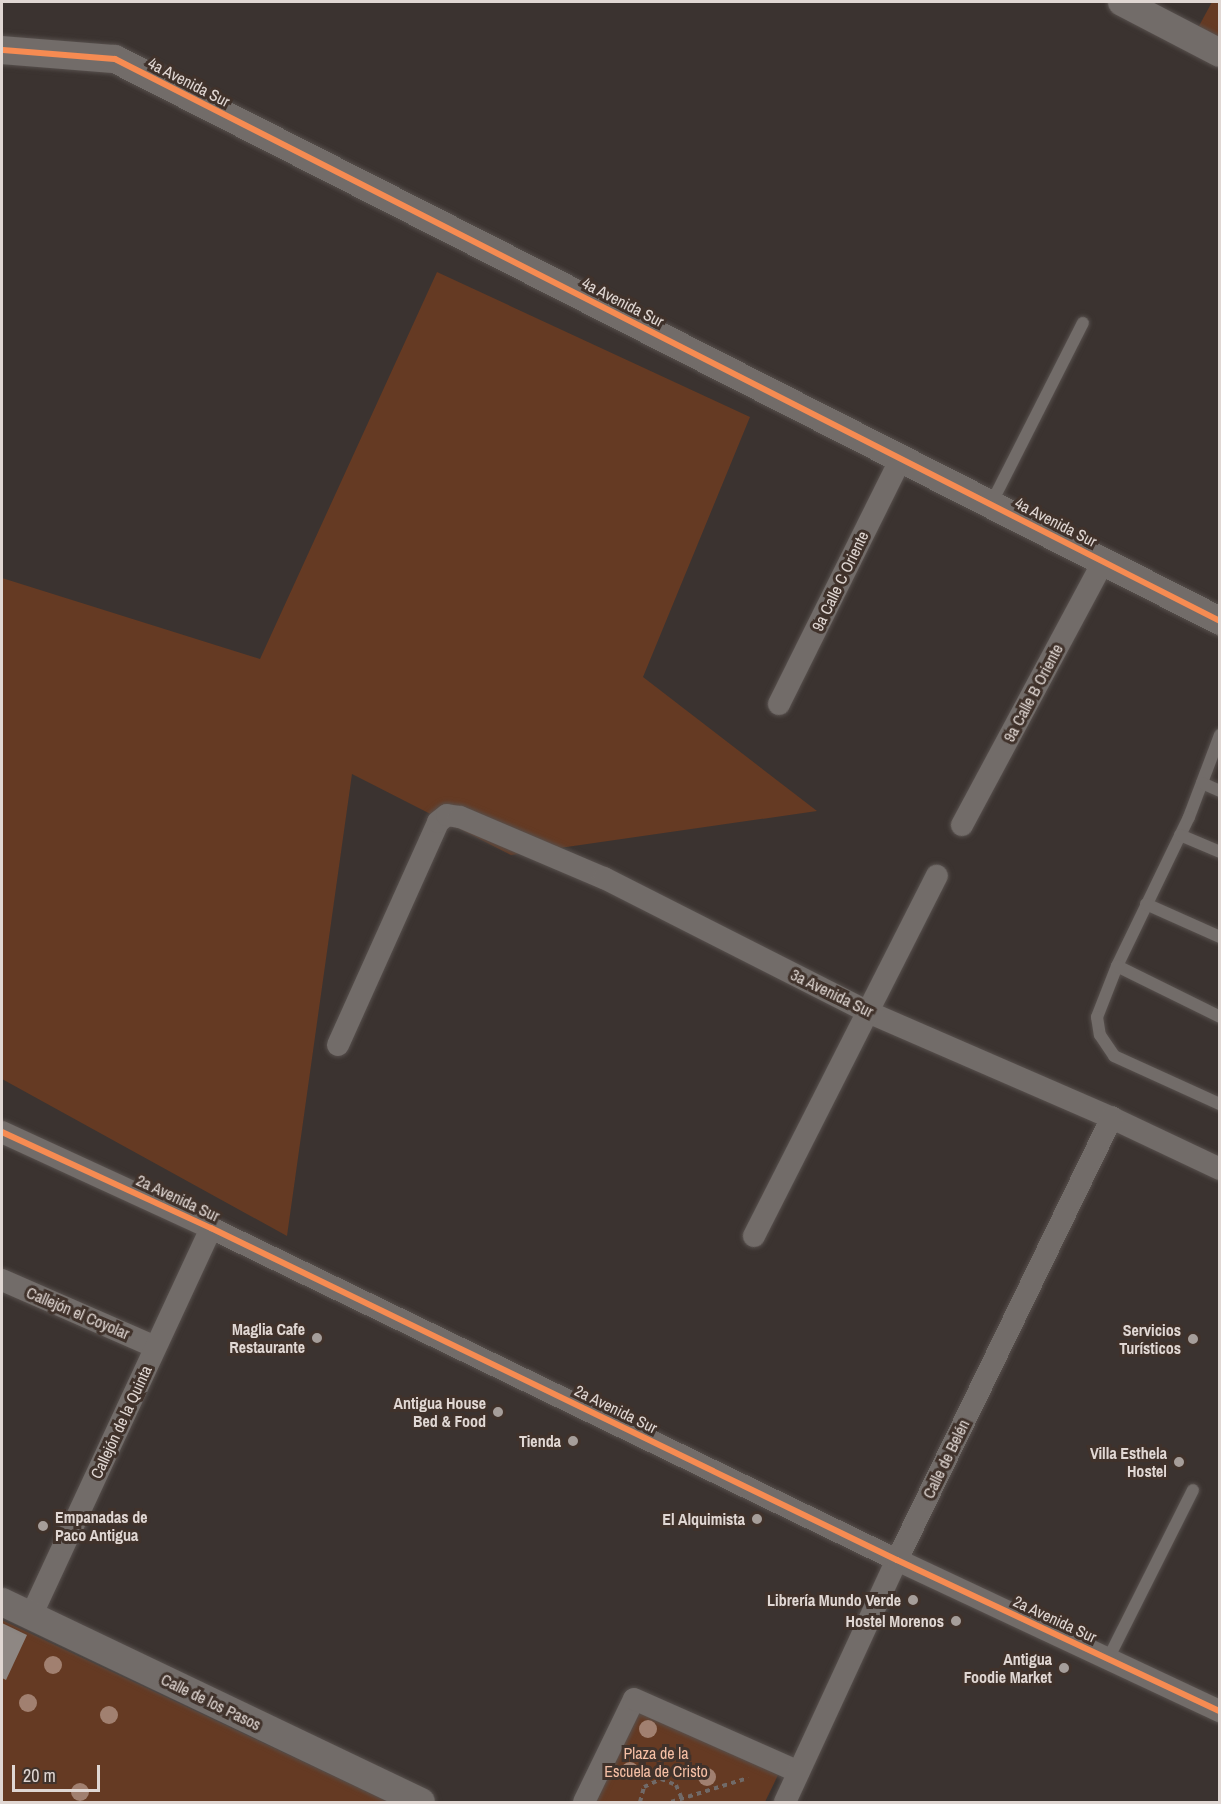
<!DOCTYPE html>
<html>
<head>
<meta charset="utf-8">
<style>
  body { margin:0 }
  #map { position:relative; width:1221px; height:1804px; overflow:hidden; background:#3b3330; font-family:"Archivo Narrow",sans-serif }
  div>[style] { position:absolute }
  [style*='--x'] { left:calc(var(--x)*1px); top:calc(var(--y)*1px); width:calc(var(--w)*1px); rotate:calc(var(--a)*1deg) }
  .green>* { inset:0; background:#653a23 }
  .building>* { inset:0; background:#8e8783 }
  .path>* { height:4px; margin-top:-2px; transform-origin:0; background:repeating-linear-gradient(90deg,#716a68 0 4.5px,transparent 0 9px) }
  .roads { filter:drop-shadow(0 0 2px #57504d) drop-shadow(0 0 2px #57504d) }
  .service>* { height:12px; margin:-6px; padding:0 6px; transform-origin:6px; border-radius:6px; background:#726c69 }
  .minor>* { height:22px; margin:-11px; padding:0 11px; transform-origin:11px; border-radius:11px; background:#726c69 }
  .tertiary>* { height:28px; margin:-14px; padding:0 14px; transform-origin:14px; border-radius:14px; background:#726c69 }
  .cycleway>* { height:6px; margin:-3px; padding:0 3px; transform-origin:3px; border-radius:3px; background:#f68b52 }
  .trees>* { width:18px; height:18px; margin:-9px; border-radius:50%; background:#a18070 }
  .dots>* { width:16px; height:16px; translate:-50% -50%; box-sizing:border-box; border:3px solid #40322b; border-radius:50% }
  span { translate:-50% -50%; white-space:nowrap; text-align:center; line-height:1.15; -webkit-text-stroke:6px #40322b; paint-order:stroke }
  .street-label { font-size:16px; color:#e0d7d3 }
  .poi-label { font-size:16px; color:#e0d7d3; font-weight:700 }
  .right { translate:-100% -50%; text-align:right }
  .left { translate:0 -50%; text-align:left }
  .park-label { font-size:16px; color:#f5bfa5 }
  .frame { position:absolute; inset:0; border:3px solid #e0d7d3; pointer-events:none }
  .scale { position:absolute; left:12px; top:1765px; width:88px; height:27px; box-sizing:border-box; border:3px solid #e0d7d3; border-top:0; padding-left:8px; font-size:18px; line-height:21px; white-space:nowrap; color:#e0d7d3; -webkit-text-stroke:4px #40322b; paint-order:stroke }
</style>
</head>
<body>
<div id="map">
  <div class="green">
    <div style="clip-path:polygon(1212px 2px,1219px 2px,1219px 48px,1194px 35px)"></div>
    <div style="clip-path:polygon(437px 272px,750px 417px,643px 677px,817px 811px,511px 855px,352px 774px,287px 1236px,2px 1079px,2px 578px,260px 659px)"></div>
    <div style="clip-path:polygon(2px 1620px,389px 1802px,2px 1802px)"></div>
    <div style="clip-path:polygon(636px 1709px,778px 1775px,765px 1802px,593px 1802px)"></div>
  </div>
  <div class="building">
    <div style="clip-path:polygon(2px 1623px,27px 1635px,6px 1680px,2px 1678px)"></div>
  </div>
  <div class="path">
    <div style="--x:640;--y:1802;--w:16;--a:-75"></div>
    <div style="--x:644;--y:1787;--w:19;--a:-25"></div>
    <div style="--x:661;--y:1779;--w:16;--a:22"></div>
    <div style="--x:676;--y:1785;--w:15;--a:67"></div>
    <div style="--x:671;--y:1802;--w:81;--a:-17.3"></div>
  </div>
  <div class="roads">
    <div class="service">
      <div style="--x:991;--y:504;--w:203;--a:-63.1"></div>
      <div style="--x:1220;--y:735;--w:88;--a:110.7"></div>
      <div style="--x:1189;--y:817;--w:165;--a:115.8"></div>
      <div style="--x:1117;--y:966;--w:55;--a:111.4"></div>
      <div style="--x:1097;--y:1017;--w:18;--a:81"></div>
      <div style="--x:1100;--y:1035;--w:25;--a:56"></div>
      <div style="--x:1114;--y:1056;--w:116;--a:24.4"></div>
      <div style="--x:1202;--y:783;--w:20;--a:24"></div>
      <div style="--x:1180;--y:835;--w:43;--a:23"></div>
      <div style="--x:1146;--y:904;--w:81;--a:24"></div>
      <div style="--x:1117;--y:966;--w:115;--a:26.3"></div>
      <div style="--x:1108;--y:1659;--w:189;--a:-63.3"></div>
    </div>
    <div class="minor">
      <div style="--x:779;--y:704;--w:275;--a:-63.6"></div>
      <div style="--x:962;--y:825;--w:298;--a:-61.8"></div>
      <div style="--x:338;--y:1045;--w:244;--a:-65.8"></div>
      <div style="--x:438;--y:822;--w:11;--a:-38"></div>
      <div style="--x:447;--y:815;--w:13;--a:9"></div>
      <div style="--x:460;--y:817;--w:156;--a:23"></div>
      <div style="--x:604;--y:878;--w:296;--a:26.9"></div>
      <div style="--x:868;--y:1012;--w:266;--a:23.5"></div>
      <div style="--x:1112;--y:1118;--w:119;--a:25.3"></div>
      <div style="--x:2;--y:1132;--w:230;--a:24.7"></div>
      <div style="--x:211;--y:1228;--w:762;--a:25.83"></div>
      <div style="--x:897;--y:1560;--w:357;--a:25.1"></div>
      <div style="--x:754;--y:1236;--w:404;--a:-63.1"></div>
      <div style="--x:2;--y:1280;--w:167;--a:23.6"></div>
      <div style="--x:31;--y:1616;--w:428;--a:-65.1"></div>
      <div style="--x:584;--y:1802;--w:114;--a:-64.1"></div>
      <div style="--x:634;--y:1699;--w:180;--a:23.9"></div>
      <div style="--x:785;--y:1802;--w:267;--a:-65.2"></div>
      <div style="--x:897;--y:1560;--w:492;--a:-64.1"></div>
    </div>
    <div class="tertiary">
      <div style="--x:1122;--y:2;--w:110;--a:27.5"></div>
      <div style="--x:2;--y:50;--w:113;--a:4.6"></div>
      <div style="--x:115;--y:59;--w:1240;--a:26.96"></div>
      <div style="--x:2;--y:1602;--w:464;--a:25.5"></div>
    </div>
  </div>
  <div class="cycleway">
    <div style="--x:2;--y:50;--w:113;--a:4.6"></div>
    <div style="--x:115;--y:59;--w:1240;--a:26.96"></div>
    <div style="--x:2;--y:1132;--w:230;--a:24.7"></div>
    <div style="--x:211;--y:1228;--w:762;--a:25.83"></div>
    <div style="--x:897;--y:1560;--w:357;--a:25.1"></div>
  </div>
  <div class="trees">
    <div style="left:53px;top:1665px"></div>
    <div style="left:28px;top:1703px"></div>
    <div style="left:109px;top:1715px"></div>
    <div style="left:648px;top:1729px"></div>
    <div style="left:630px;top:1771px"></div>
    <div style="left:707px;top:1777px"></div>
    <div style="left:80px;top:1792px"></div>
  </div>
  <div class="dots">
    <div style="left:317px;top:1338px;background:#a69e9a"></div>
    <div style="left:1193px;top:1339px;background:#a69e9a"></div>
    <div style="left:498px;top:1412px;background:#a69e9a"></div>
    <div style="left:573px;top:1441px;background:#a69e9a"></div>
    <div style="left:1179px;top:1462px;background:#a69e9a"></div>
    <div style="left:757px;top:1519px;background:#a69e9a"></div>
    <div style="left:43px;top:1526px;background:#a69e9a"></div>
    <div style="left:913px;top:1600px;background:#a69e9a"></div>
    <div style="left:956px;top:1621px;background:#a69e9a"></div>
    <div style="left:1064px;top:1668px;background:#a69e9a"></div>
  </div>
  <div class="street-label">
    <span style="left:189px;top:82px;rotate:27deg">4a Avenida Sur</span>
    <span style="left:623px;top:302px;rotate:27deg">4a Avenida Sur</span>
    <span style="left:1056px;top:522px;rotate:27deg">4a Avenida Sur</span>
    <span style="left:840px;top:581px;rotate:-64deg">9a Calle C Oriente</span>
    <span style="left:1033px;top:693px;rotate:-62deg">9a Calle B Oriente</span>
    <span style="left:832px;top:993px;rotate:26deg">3a Avenida Sur</span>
    <span style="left:178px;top:1198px;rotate:25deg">2a Avenida Sur</span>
    <span style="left:78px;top:1313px;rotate:23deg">Callejón el Coyolar</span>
    <span style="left:616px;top:1409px;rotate:26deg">2a Avenida Sur</span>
    <span style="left:121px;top:1422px;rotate:-65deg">Callejón de la Quinta</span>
    <span style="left:946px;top:1459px;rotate:-64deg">Calle de Belén</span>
    <span style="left:1055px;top:1619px;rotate:25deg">2a Avenida Sur</span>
    <span style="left:211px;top:1702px;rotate:26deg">Calle de los Pasos</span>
  </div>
  <div class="poi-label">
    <span class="right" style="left:305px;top:1338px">Maglia Cafe<br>Restaurante</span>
    <span class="right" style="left:1181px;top:1339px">Servicios<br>Turísticos</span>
    <span class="right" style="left:486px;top:1412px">Antigua House<br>Bed &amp; Food</span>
    <span class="right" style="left:561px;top:1441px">Tienda</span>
    <span class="right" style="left:1167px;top:1462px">Villa Esthela<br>Hostel</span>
    <span class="left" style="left:55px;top:1526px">Empanadas de<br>Paco Antigua</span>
    <span class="right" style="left:745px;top:1519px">El Alquimista</span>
    <span class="right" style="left:901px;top:1600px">Librería Mundo Verde</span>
    <span class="right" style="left:944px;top:1621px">Hostel Morenos</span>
    <span class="right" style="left:1052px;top:1668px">Antigua<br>Foodie Market</span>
  </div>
  <div class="park-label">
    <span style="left:656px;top:1762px">Plaza de la<br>Escuela de Cristo</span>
  </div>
  <div class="frame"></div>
  <div class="scale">20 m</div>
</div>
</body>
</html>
